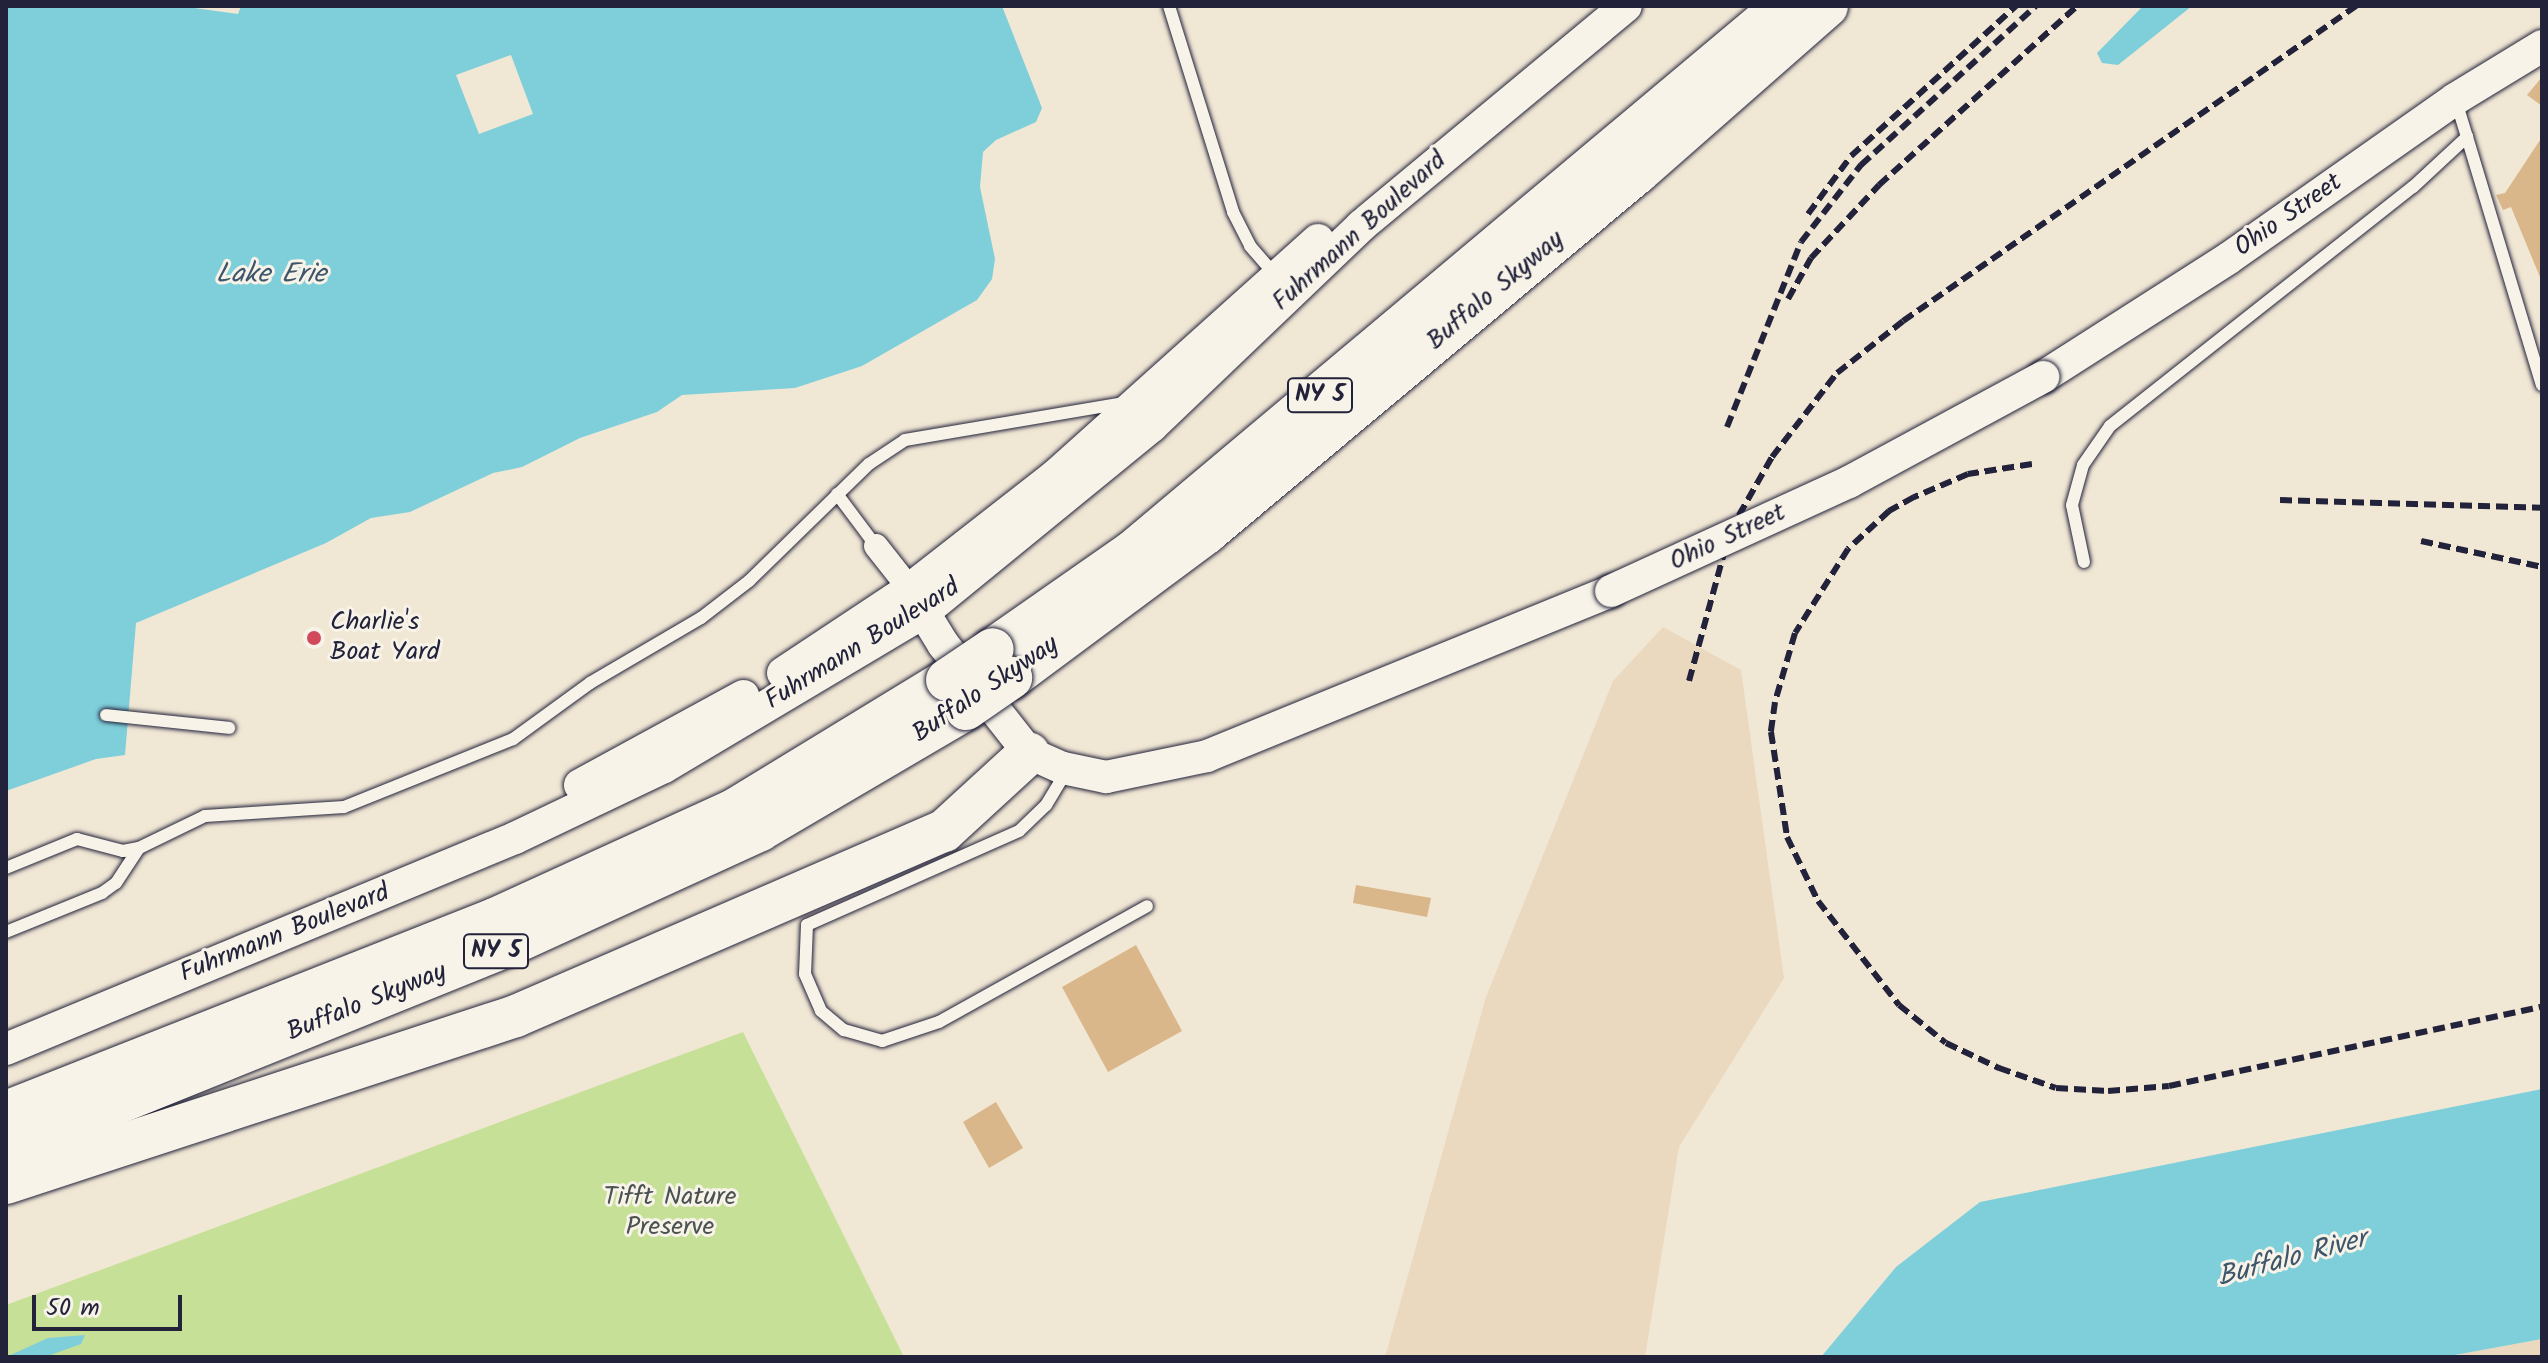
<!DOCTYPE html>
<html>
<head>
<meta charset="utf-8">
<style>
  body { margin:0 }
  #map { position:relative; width:2548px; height:1363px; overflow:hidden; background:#f1e7d5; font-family:Kalam,sans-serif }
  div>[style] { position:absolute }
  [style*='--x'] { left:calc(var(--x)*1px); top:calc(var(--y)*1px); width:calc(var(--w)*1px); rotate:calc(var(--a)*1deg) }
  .built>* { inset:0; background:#ead9bf }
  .green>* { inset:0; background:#c6e197 }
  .water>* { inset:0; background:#7fcfda }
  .pier>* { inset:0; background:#f1e7d5 }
  .building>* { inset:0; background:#d9b78b }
  .roads { filter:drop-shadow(0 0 2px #22223b) drop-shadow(0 0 2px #22223b) }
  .lane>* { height:12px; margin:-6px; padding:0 6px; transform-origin:6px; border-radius:6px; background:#f7f3e8 }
  .street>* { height:24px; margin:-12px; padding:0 12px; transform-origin:12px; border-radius:12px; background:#f7f3e8 }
  .secondary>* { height:32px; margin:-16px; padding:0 16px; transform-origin:16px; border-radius:16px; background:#f7f3e8 }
  .highway>* { height:42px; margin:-21px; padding:0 21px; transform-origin:21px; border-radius:21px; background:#f7f3e8 }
  .rail>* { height:6px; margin-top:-3px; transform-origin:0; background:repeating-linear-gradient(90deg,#22223b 0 12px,transparent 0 18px) }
  .bridges { filter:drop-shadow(0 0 2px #22223b) drop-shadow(0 0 2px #22223b) }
  .secondary-bridge>* { height:32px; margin:-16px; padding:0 16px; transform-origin:16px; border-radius:16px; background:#f7f3e8 }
  .highway-bridge>* { height:42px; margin:-21px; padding:0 21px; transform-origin:21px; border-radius:21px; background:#f7f3e8 }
  .dots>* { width:22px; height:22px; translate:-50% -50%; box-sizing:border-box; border:4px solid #f7f3e8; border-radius:50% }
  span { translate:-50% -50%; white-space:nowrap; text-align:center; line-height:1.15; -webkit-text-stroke:6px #f7f3e8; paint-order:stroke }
  .shield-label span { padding:2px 6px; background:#f7f3e8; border:2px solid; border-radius:6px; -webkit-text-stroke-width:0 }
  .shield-label { font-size:24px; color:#22223b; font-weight:700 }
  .street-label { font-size:26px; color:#22223b }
  .poi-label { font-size:26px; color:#22223b }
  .left { translate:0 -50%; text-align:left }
  .park-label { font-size:26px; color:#4b5252 }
  .water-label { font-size:28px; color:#3e566b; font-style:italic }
  .frame { position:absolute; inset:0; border:8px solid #22223b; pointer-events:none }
  .scale { position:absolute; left:32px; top:1295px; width:150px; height:36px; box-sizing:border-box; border:4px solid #22223b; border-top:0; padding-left:10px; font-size:24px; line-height:28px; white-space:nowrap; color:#22223b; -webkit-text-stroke:6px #f7f3e8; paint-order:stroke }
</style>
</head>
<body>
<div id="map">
  <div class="built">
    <div style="clip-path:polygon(1663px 627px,1741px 670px,1784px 978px,1679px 1147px,1645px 1357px,1385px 1357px,1486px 997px,1613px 681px)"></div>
    <div style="clip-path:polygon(2542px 1339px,2542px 1357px,2444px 1357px)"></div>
  </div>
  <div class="green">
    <div style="clip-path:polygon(743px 1032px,904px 1357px,6px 1357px,6px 1305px)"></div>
  </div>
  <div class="water">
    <div style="clip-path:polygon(6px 6px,180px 6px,238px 14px,241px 6px,1002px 6px,1042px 108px,1036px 122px,996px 140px,983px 152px,980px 187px,995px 259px,992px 279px,977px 300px,862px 366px,795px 388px,682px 395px,657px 412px,580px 438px,522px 467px,493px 473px,410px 512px,371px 518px,326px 543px,136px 623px,125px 755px,96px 759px,6px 791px)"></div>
    <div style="clip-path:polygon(2143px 6px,2192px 6px,2118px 65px,2102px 63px,2097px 53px)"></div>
    <div style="clip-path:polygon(2542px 1089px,2542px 1339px,2444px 1357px,1821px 1357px,1896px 1267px,1980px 1202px)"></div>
    <div style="clip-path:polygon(85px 1335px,81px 1344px,45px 1357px,6px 1357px,48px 1338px)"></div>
  </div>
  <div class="pier">
    <div style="clip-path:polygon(511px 55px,533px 114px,479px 134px,456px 75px)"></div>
  </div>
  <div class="building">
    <div style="clip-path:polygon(2542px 77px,2542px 106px,2527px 95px)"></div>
    <div style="clip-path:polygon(2542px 137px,2542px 282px,2511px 207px,2503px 210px,2496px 195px,2505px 193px)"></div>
    <div style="clip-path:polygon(1356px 885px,1431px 898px,1427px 917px,1353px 903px)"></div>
    <div style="clip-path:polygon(1136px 945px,1182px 1031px,1108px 1072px,1062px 987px)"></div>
    <div style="clip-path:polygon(996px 1102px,1023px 1148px,989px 1168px,963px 1122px)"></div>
  </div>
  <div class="roads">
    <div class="lane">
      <div style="--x:1169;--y:6;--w:216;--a:72.7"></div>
      <div style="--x:1233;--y:212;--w:38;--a:63"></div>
      <div style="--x:1250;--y:246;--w:40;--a:49"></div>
      <div style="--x:2467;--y:137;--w:259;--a:73.2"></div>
      <div style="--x:837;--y:494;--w:65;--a:53.1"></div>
      <div style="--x:2084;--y:562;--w:58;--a:-101.9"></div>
      <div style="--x:2072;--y:505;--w:41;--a:-74.6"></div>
      <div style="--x:2083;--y:465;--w:47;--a:-55.3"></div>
      <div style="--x:2110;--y:426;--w:386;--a:-38.3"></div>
      <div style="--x:2413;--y:187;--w:74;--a:-42.8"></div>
      <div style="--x:2467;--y:137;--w:39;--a:-107"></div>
      <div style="--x:106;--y:715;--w:124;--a:6"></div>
      <div style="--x:1066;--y:772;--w:39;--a:121"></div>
      <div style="--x:1046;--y:805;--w:37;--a:136"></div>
      <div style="--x:1019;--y:831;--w:232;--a:156.1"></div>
      <div style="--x:807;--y:925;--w:49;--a:92.3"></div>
      <div style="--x:805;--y:974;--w:40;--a:66.6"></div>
      <div style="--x:821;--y:1011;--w:30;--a:40"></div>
      <div style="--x:844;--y:1030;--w:40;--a:16"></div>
      <div style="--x:882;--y:1041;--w:60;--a:-18.4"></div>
      <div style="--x:939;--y:1022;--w:238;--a:-29.1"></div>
      <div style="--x:6;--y:868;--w:77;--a:-22.2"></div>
      <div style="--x:77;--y:839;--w:48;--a:14.6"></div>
      <div style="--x:123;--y:851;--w:16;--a:-11"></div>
      <div style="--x:139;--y:848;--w:73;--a:-25.9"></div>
      <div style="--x:205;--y:816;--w:139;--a:-3.7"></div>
      <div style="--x:344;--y:807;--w:182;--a:-21.9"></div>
      <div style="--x:513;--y:739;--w:95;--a:-36"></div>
      <div style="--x:590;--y:683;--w:129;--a:-30.4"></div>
      <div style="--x:701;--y:618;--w:61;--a:-37.6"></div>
      <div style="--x:749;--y:581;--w:168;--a:-44.3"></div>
      <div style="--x:869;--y:464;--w:43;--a:-33.7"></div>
      <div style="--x:905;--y:440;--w:221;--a:-9.6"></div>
      <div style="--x:6;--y:932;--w:104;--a:-22.1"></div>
      <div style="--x:102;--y:893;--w:17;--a:-36"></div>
      <div style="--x:116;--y:883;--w:42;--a:-56.7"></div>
    </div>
    <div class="street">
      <div style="--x:876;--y:546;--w:55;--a:51.7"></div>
    </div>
    <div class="secondary">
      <div style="--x:2043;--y:377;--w:221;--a:-32.6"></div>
      <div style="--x:2229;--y:258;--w:276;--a:-35.1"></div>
      <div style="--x:2455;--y:99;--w:102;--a:-31.3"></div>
      <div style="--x:913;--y:595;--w:57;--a:58.5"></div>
      <div style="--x:943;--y:644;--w:139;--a:51.7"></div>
      <div style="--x:1029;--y:753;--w:37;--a:24"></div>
      <div style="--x:1063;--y:768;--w:44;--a:11.8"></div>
      <div style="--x:1106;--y:777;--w:103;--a:-11.7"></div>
      <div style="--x:1207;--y:756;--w:436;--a:-22.2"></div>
      <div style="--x:783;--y:673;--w:152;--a:-33.5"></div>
      <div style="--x:910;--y:589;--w:185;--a:-38"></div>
      <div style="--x:1056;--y:475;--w:352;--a:-41.9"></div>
      <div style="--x:580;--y:785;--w:186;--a:-28.6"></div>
      <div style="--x:6;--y:1049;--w:551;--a:-22.52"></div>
      <div style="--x:515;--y:838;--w:165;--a:-25.5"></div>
      <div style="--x:664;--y:767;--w:303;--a:-30.8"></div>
      <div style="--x:924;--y:612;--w:294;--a:-39.2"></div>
      <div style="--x:1152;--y:426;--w:289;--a:-43.7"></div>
      <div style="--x:1361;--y:226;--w:344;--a:-39.7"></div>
    </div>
    <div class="highway">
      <div style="--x:993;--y:649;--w:169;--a:-34.9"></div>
      <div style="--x:1132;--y:552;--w:850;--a:-39.99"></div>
      <div style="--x:1011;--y:678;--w:243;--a:-36.6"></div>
      <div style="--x:1206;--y:533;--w:562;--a:-39.87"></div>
      <div style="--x:1637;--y:173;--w:253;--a:-41.3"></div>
      <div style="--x:6;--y:1112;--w:526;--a:-21.54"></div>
      <div style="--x:495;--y:919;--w:263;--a:-24.5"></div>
      <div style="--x:734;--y:810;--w:250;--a:-31.4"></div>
      <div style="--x:6;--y:1148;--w:540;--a:-21.96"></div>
      <div style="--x:507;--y:946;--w:278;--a:-24.6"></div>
      <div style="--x:760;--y:830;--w:239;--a:-30.4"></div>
      <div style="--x:6;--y:1183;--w:537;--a:-18.13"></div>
      <div style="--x:516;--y:1016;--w:466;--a:-23.4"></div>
      <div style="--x:944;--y:831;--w:115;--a:-42.5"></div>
    </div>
  </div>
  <div class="rail">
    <div style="--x:1808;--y:214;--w:72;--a:-53.4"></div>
    <div style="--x:1851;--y:156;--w:223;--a:-42.3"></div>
    <div style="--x:1788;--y:299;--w:47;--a:-60.7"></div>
    <div style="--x:1811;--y:258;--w:100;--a:-47"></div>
    <div style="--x:1879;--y:185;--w:267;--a:-42.1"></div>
    <div style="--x:1727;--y:427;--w:199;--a:-68.2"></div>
    <div style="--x:1801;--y:242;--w:98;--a:-52.1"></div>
    <div style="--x:1861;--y:165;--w:236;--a:-42.3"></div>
    <div style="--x:2032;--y:464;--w:65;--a:171.1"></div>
    <div style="--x:1968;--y:474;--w:59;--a:156.9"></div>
    <div style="--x:1914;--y:497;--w:29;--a:151"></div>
    <div style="--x:1889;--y:511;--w:56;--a:137.2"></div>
    <div style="--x:1848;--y:549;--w:99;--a:122.2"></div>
    <div style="--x:1795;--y:633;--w:72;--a:106.2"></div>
    <div style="--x:1775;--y:702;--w:30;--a:98"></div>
    <div style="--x:1771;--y:732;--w:106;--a:81.3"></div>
    <div style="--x:1787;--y:837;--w:71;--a:64.2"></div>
    <div style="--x:1818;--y:901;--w:132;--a:52.1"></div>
    <div style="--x:1899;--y:1005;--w:60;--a:39"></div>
    <div style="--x:1946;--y:1043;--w:59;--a:25.3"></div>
    <div style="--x:1999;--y:1068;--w:60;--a:19.3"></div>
    <div style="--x:2056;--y:1088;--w:52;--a:3.3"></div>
    <div style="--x:2108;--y:1091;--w:61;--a:-4.7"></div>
    <div style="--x:2169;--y:1086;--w:381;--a:-12"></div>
    <div style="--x:2280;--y:500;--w:262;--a:1.7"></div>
    <div style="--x:2421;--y:541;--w:124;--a:12.1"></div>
    <div style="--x:1689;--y:681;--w:156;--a:-74.7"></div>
    <div style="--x:1730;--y:531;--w:85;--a:-60.4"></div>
    <div style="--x:1772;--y:457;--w:106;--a:-52.3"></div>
    <div style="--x:1837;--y:373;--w:84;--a:-38.2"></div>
    <div style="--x:1903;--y:321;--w:552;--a:-34.81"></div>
  </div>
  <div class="bridges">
    <div class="secondary-bridge">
      <div style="--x:1611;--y:591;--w:262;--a:-24.6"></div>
      <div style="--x:1849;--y:482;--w:221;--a:-28.4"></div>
    </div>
    <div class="highway-bridge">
      <div style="--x:947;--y:680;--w:55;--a:-34"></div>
      <div style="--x:966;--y:709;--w:55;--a:-34.6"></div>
    </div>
  </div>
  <div class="dots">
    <div style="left:314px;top:638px;background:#d1495b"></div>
  </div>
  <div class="shield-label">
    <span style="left:1320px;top:395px">NY 5</span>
    <span style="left:496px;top:951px">NY 5</span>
  </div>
  <div class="street-label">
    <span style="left:2289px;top:216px;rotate:-35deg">Ohio Street</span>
    <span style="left:1360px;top:232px;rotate:-42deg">Fuhrmann Boulevard</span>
    <span style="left:1496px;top:291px;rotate:-40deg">Buffalo Skyway</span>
    <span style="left:1728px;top:538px;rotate:-25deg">Ohio Street</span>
    <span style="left:863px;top:645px;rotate:-32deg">Fuhrmann Boulevard</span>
    <span style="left:986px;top:690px;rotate:-34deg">Buffalo Skyway</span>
    <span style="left:285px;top:934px;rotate:-22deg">Fuhrmann Boulevard</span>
    <span style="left:367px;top:1003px;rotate:-22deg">Buffalo Skyway</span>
  </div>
  <div class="poi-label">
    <span class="left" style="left:330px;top:638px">Charlie's<br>Boat Yard</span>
  </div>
  <div class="park-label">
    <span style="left:670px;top:1213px">Tifft Nature<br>Preserve</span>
  </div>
  <div class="water-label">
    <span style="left:271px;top:275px">Lake Erie</span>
    <span style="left:2292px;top:1259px;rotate:-15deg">Buffalo River</span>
  </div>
  <div class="frame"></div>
  <div class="scale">50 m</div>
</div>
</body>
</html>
